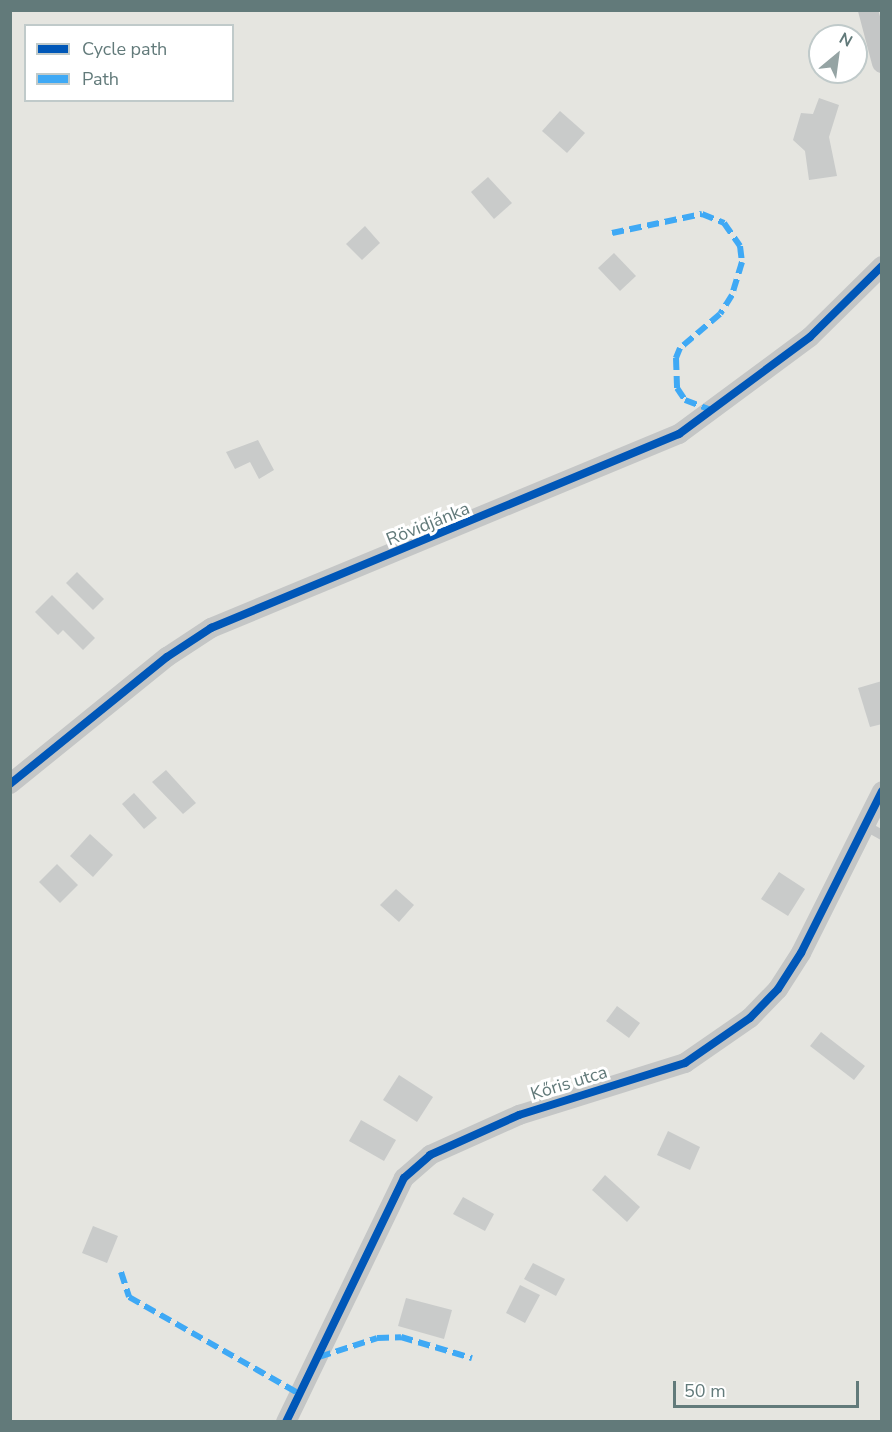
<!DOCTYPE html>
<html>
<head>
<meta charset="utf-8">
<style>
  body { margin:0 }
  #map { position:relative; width:892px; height:1432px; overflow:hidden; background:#f4f3f2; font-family:"Nunito Sans",sans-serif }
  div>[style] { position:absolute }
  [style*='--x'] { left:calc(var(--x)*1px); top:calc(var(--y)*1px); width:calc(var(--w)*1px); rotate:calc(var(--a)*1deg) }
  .green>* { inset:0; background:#e5e5e0 }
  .building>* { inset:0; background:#c9cbca }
  .lane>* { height:10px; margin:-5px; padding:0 5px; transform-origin:5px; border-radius:5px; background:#c4c6c6 }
  .street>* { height:20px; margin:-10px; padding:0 10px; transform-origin:10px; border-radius:10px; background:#c4c6c6 }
  .quiet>* { height:6px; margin-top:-3px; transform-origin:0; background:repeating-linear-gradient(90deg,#3fa9f5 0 12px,transparent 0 18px) }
  .cycleway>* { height:8px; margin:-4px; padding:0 4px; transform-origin:4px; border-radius:4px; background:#0057b8 }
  span { translate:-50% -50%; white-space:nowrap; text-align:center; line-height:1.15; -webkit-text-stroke:6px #fff; paint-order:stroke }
  .street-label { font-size:18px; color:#627a7a }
  .frame { position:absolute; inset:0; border:12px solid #627a7a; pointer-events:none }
  .legend { position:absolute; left:24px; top:24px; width:210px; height:78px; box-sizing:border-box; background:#fff; border:2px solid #c0caca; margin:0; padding:8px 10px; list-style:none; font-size:18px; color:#627a7a }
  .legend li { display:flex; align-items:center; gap:12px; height:30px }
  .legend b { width:30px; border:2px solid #c0caca }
  .north { position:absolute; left:808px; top:24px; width:60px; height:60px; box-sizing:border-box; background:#fff; border:2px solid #c0caca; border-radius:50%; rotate:29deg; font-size:16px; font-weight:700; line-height:24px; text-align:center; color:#627a7a }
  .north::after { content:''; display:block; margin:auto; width:21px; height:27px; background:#95a4a4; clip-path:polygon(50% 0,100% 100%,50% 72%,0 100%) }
  .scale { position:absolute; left:673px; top:1381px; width:186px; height:27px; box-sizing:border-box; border:3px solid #627a7a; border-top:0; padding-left:8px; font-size:18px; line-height:21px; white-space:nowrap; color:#627a7a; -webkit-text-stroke:4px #fff; paint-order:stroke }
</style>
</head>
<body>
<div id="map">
  <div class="green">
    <div style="clip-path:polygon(evenodd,10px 11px,881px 11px,881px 1421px,11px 1421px,10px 11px,26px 26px,232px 26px,232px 100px,26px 100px,26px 26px,10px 11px,820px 36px,856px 36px,856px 72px,820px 72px,820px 36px)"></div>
  </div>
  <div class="building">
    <div style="clip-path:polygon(819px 98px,839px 105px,829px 137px,837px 176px,809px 180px,805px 151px,793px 140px,801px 113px,813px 114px)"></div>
    <div style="clip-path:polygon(560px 111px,585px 133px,567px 153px,542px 131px)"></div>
    <div style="clip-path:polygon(488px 177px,512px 203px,494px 219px,471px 192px)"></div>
    <div style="clip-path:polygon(365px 226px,380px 243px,362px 260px,346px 244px)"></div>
    <div style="clip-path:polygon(614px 253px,636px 276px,620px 291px,598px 268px)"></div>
    <div style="clip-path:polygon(258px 440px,274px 470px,259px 479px,250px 462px,235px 469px,226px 452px)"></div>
    <div style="clip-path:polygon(77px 572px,104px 599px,93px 610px,66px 583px)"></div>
    <div style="clip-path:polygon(52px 595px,95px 638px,83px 650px,63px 630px,58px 635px,35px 612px)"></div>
    <div style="clip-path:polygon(882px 681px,882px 724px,870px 727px,858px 688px)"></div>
    <div style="clip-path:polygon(166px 770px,196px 803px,183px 814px,152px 782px)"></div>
    <div style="clip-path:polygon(134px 793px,157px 818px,144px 829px,122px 804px)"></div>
    <div style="clip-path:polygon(90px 834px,113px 855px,93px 877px,70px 856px)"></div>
    <div style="clip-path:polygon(57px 864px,78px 885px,60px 903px,39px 882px)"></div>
    <div style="clip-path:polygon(779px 872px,805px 889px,788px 916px,761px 899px)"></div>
    <div style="clip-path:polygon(396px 889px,414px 905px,399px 922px,380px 905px)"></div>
    <div style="clip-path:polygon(617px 1006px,640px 1023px,629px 1038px,606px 1021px)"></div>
    <div style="clip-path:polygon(821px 1032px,865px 1066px,854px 1080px,810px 1046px)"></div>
    <div style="clip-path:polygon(399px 1075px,433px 1097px,417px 1122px,383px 1100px)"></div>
    <div style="clip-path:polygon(361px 1120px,396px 1140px,384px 1161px,349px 1141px)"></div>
    <div style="clip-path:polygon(668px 1131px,700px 1147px,690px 1170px,657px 1155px)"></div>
    <div style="clip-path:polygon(605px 1175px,640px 1207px,627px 1222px,592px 1190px)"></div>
    <div style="clip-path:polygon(463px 1197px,494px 1214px,485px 1231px,453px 1214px)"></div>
    <div style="clip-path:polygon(93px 1226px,118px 1236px,107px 1263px,82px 1253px)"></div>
    <div style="clip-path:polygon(533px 1263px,565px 1279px,556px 1296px,524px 1279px)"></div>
    <div style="clip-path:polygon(520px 1285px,540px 1295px,525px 1323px,506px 1313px)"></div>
    <div style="clip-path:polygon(406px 1298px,452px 1310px,444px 1339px,398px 1326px)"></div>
  </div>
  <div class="lane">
    <div style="--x:864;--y:825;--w:21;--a:29"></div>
  </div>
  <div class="street">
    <div style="--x:868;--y:10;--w:55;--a:75.2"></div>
    <div style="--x:10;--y:784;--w:202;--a:-39"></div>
    <div style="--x:167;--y:657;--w:53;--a:-33.4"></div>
    <div style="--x:211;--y:628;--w:507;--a:-22.52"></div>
    <div style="--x:679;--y:434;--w:163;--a:-36.5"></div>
    <div style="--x:810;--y:337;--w:101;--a:-44.6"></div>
    <div style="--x:286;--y:1422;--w:271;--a:-64.2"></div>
    <div style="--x:404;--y:1178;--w:35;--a:-41"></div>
    <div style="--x:430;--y:1155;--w:98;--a:-24.2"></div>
    <div style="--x:519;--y:1115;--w:174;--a:-17.4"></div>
    <div style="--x:685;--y:1063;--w:79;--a:-34.7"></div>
    <div style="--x:750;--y:1018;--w:40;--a:-46"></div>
    <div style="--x:778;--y:989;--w:43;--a:-57.4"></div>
    <div style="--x:801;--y:953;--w:181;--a:-63.4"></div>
  </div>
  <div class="quiet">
    <div style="--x:612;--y:233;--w:92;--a:-11.9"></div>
    <div style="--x:702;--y:214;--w:24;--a:22"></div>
    <div style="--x:724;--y:223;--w:28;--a:55"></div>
    <div style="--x:740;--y:246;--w:16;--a:83"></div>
    <div style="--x:742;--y:262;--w:34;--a:107"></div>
    <div style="--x:732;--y:295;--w:22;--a:122"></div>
    <div style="--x:720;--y:314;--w:52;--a:139.6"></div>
    <div style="--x:680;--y:348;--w:11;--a:112"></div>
    <div style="--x:676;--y:358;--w:30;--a:88"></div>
    <div style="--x:677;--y:388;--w:14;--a:56"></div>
    <div style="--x:685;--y:400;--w:30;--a:21"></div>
    <div style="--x:121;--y:1272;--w:26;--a:72"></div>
    <div style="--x:129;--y:1297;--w:197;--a:29.6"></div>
    <div style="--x:319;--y:1357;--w:61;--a:-18.1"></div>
    <div style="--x:377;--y:1338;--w:24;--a:-2"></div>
    <div style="--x:401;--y:1337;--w:74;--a:16.5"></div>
  </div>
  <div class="cycleway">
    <div style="--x:10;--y:784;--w:202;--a:-39"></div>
    <div style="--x:167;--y:657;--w:53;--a:-33.4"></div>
    <div style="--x:211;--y:628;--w:507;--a:-22.52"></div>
    <div style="--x:679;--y:434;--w:163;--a:-36.5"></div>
    <div style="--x:810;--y:337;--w:101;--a:-44.6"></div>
    <div style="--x:286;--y:1422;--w:271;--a:-64.2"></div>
    <div style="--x:404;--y:1178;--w:35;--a:-41"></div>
    <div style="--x:430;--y:1155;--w:98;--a:-24.2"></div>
    <div style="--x:519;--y:1115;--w:174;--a:-17.4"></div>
    <div style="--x:685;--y:1063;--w:79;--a:-34.7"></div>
    <div style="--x:750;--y:1018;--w:40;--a:-46"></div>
    <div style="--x:778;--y:989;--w:43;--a:-57.4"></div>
    <div style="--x:801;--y:953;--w:181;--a:-63.4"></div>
  </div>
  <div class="street-label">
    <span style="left:428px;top:524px;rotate:-22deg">Rövidjánka</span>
    <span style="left:569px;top:1083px;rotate:-17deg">Kőris utca</span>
  </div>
  <div class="frame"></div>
  <ul class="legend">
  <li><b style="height:8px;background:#0057b8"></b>Cycle path</li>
  <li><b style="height:8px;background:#3fa9f5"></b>Path</li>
  </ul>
  <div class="north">N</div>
  <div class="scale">50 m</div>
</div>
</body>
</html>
